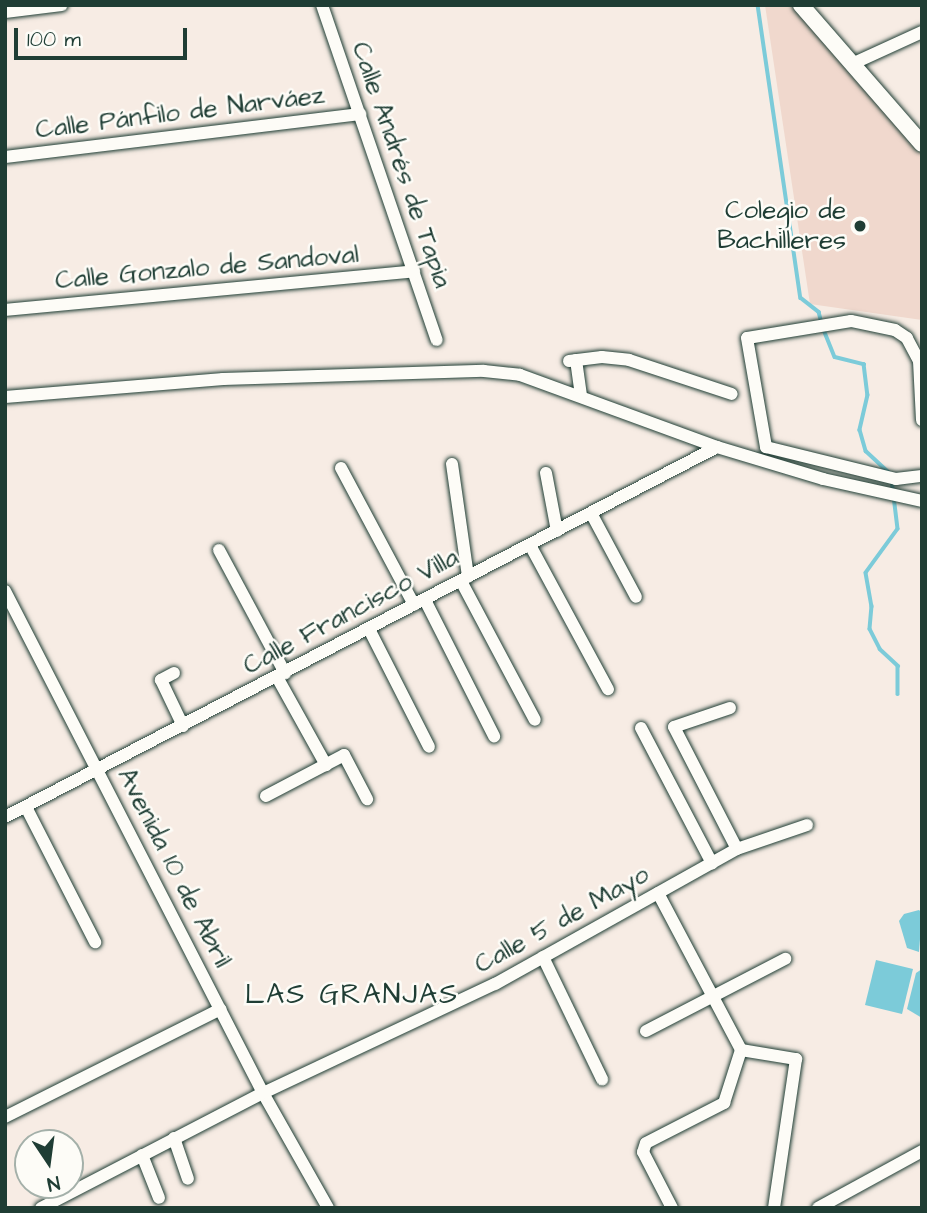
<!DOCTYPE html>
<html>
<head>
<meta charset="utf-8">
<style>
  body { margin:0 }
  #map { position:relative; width:927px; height:1213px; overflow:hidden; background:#f7ece4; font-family:"Architects Daughter",sans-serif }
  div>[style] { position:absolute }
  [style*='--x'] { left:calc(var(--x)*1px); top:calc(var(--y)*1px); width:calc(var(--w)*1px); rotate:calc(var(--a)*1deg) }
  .built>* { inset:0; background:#f0d8cd }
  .water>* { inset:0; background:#7ccbd9 }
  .stream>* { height:3.5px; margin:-1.75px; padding:0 1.75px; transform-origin:1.75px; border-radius:1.75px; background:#7ccbd9 }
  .roads { filter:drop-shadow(0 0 2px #1f3d34) drop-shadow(0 0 2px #1f3d34) }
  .minor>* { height:12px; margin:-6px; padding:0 6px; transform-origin:6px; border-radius:6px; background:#fdfcf7 }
  .major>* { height:16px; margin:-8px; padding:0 8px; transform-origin:8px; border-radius:8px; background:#fdfcf7 }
  .dots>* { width:19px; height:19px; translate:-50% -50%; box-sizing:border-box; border:4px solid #fdfcf7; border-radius:50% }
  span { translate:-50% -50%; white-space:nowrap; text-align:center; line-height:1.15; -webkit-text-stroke:5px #fdfcf7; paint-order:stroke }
  .street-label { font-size:26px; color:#1f3d34 }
  .poi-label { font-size:26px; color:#1f3d34 }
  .right { translate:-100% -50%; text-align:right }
  .neighbourhood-label { font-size:28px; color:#1f3d34; letter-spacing:2px }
  .frame { position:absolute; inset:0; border:7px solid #1f3d34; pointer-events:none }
  .north { position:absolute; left:14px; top:1129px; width:70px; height:70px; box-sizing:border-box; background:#fdfcf7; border:2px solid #a4b0a9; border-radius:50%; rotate:167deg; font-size:19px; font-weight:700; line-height:28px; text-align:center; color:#1f3d34 }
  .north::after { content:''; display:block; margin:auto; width:24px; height:32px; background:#1f3d34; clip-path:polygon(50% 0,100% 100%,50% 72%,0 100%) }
  .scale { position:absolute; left:14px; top:28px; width:173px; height:32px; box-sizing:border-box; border:4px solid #1f3d34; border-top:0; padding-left:9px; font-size:21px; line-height:24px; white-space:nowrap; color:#1f3d34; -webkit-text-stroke:5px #fdfcf7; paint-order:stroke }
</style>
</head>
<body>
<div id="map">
  <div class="built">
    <div style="clip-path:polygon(765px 5px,797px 5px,922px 148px,922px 320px,810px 304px)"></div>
  </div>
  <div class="water">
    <div style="clip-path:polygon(919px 910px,922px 913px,919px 952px,907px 948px,899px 921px,904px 914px)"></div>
    <div style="clip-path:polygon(876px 960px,913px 969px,902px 1014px,865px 1005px)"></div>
    <div style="clip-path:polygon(922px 969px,922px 1018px,907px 1009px,916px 973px)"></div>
  </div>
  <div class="stream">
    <div style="--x:758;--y:5;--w:296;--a:81.7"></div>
    <div style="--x:801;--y:298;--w:23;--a:38"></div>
    <div style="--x:819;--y:312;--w:11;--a:75"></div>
    <div style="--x:824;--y:330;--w:29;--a:68"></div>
    <div style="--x:835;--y:357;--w:30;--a:14"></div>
    <div style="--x:864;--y:364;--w:31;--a:83"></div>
    <div style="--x:868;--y:395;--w:36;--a:103"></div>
    <div style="--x:860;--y:430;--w:22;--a:74"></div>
    <div style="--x:866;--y:451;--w:33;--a:43"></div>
    <div style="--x:892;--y:480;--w:49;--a:83"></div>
    <div style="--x:898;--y:529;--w:54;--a:126"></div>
    <div style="--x:866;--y:573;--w:34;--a:80"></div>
    <div style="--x:872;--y:606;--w:23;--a:95"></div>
    <div style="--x:870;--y:629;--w:22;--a:63"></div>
    <div style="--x:880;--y:649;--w:25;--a:43"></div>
    <div style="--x:898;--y:666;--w:28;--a:90"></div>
  </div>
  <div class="roads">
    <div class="minor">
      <div style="--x:322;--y:5;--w:354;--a:71.1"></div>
      <div style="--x:5;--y:12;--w:57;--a:-7"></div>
      <div style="--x:852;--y:64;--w:77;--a:-24.6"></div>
      <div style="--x:5;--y:157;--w:358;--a:-6.9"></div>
      <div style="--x:5;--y:310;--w:411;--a:-5.4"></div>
      <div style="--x:576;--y:360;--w:36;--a:82"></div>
      <div style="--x:569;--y:361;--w:33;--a:-7"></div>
      <div style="--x:602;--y:357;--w:27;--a:6"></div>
      <div style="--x:629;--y:360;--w:108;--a:18.3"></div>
      <div style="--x:5;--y:397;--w:219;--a:-4.7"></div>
      <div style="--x:223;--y:379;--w:261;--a:-1.8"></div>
      <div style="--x:484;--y:371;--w:36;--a:6"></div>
      <div style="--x:520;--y:375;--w:210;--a:20.1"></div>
      <div style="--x:717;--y:447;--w:111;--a:16.8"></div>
      <div style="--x:823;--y:479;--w:101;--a:12.5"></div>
      <div style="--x:922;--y:420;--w:59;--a:-92.9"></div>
      <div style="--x:919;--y:361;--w:26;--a:-118"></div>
      <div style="--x:907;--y:338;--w:14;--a:-146"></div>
      <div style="--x:895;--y:330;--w:45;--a:-168.4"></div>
      <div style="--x:851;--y:321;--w:105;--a:170.7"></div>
      <div style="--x:747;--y:338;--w:111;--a:80.1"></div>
      <div style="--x:766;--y:447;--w:134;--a:13.8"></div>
      <div style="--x:896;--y:479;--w:26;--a:-7"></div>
      <div style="--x:452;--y:464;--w:114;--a:81.9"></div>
      <div style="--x:341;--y:468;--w:155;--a:61.9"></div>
      <div style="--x:546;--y:473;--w:59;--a:79.3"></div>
      <div style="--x:591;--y:513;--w:95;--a:61.8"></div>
      <div style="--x:530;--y:545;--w:164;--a:61.6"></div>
      <div style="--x:219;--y:550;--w:140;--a:61.8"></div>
      <div style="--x:461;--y:581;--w:157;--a:62"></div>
      <div style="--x:5;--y:591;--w:564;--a:62.8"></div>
      <div style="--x:263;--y:1093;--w:132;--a:60.5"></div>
      <div style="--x:425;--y:600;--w:153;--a:63.1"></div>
      <div style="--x:369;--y:629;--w:132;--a:63"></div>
      <div style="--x:174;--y:673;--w:15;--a:152"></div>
      <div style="--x:161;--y:680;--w:51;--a:64.4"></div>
      <div style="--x:277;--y:677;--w:101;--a:60.9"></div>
      <div style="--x:730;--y:708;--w:59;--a:161.3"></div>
      <div style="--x:674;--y:727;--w:137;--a:62.7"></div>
      <div style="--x:641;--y:728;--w:153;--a:62.3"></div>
      <div style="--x:266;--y:796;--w:88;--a:-27.7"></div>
      <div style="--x:344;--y:755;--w:50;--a:62.4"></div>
      <div style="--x:26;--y:807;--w:152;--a:62.9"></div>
      <div style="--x:5;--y:817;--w:802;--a:-27.46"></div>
      <div style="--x:658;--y:893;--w:178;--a:62.1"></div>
      <div style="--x:741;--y:1050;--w:56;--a:9.3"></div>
      <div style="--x:796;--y:1059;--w:151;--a:98.4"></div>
      <div style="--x:543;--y:957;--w:136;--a:64.2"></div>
      <div style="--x:646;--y:1031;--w:157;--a:-27.4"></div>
      <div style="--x:5;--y:1117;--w:241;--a:-26.6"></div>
      <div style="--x:174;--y:1138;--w:43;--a:71.1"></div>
      <div style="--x:142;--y:1155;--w:46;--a:68.4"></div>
      <div style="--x:41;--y:1208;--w:250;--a:-27.4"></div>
      <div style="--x:263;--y:1093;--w:256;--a:-25.2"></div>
      <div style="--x:495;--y:984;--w:277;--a:-29.2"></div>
      <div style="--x:737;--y:849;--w:74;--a:-18.9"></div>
      <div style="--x:672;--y:1208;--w:63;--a:-117.4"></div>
      <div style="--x:643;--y:1152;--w:9;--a:-72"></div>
      <div style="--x:646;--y:1143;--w:88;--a:-27.1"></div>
      <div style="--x:724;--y:1103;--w:56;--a:-72.2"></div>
      <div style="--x:818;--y:1208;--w:119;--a:-28.7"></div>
    </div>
    <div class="major">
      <div style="--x:801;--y:5;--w:184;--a:49"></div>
    </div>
  </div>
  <div class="dots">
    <div style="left:860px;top:226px;background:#1f3d34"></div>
  </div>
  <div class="street-label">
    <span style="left:180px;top:113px;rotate:-7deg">Calle Pánfilo de Narváez</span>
    <span style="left:401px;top:165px;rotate:71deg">Calle Andrés de Tapia</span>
    <span style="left:207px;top:268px;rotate:-5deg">Calle Gonzalo de Sandoval</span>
    <span style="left:351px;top:612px;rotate:-28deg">Calle Francisco Villa</span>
    <span style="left:174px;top:868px;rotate:63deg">Avenida 10 de Abril</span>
    <span style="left:562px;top:920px;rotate:-29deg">Calle 5 de Mayo</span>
  </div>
  <div class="poi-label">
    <span class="right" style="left:846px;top:226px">Colegio de<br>Bachilleres</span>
  </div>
  <div class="neighbourhood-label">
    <span style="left:352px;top:995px">LAS GRANJAS</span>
  </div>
  <div class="frame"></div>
  <div class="north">N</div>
  <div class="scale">100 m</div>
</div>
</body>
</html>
